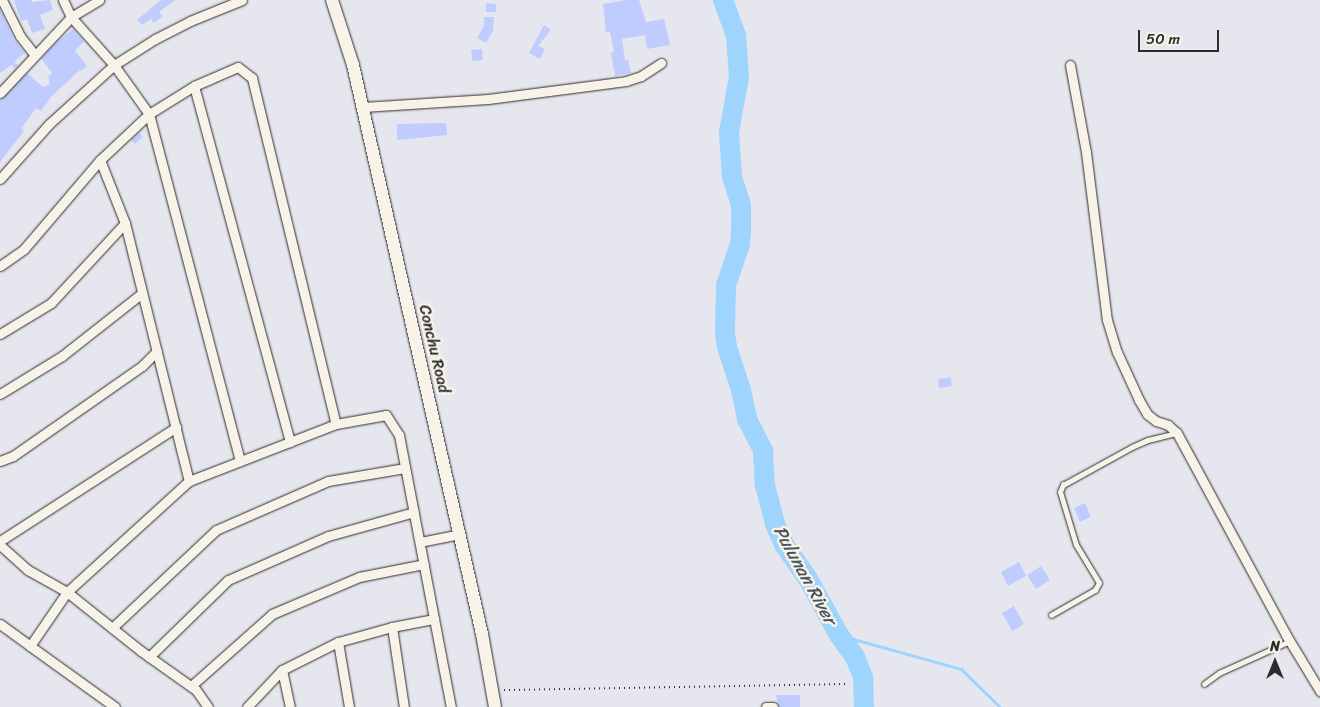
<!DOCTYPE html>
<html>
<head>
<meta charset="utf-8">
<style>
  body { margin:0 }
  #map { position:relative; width:1320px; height:707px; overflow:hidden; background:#e6e7ee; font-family:Sriracha,sans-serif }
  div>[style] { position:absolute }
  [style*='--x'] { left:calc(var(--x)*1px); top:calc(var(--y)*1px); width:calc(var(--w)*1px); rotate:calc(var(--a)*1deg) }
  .stream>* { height:3px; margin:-1.5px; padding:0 1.5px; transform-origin:1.5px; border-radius:1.5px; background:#9ed4fd }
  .river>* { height:20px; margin:-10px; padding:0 10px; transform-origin:10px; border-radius:10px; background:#9ed4fd }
  .building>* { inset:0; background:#c0ccfd }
  .path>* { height:2px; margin-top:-1px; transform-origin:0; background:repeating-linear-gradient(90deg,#2b2b2b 0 1px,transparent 0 5px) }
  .roads { filter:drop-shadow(0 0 1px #2b2b2b) drop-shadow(0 0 1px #2b2b2b) }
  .lane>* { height:4.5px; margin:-2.25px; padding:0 2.25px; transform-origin:2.25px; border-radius:2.25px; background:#f7f3e8 }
  .street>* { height:9px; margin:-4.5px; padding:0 4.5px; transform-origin:4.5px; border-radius:4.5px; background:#f7f3e8 }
  .secondary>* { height:12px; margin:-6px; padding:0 6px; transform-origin:6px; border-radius:6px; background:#f7f3e8 }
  span { translate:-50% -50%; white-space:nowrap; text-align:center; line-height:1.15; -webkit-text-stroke:5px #f7f3e8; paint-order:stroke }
  .street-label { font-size:16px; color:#2b2b2b }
  .water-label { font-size:18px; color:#485560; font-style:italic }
  .north { position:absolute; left:1250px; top:637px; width:50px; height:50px; -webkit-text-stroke:4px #f7f3e8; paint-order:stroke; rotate:0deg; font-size:14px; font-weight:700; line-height:20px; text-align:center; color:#2b2b2b }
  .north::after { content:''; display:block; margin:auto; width:18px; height:22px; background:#2b2b2b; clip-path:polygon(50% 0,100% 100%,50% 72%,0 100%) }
  .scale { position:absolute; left:1138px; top:30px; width:81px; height:22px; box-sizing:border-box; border:2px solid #2b2b2b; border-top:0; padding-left:6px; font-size:15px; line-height:18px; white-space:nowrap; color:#2b2b2b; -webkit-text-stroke:4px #f7f3e8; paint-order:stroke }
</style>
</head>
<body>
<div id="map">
  <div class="stream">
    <div style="--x:839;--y:635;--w:127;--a:15.6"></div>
    <div style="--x:961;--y:669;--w:54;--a:44.3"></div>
  </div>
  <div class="river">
    <div style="--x:723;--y:0;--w:37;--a:70"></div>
    <div style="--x:736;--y:35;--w:42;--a:85.9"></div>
    <div style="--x:739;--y:77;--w:56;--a:100.3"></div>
    <div style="--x:729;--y:132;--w:45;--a:86.2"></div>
    <div style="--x:732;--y:177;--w:29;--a:72"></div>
    <div style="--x:741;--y:205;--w:25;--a:90"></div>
    <div style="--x:741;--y:230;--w:14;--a:94"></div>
    <div style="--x:740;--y:244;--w:43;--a:108.9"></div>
    <div style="--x:726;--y:285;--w:48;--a:91.2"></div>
    <div style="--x:725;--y:333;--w:14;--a:82"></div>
    <div style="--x:727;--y:347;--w:45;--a:72"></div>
    <div style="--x:741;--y:390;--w:30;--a:78"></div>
    <div style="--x:747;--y:419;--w:36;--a:63"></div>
    <div style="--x:763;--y:451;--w:34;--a:87"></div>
    <div style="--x:765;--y:485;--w:40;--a:75.6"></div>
    <div style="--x:775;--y:524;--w:24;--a:66"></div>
    <div style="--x:785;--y:546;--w:40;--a:55.1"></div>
    <div style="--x:808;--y:579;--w:64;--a:61"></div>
    <div style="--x:839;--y:635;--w:27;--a:54"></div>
    <div style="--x:855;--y:657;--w:22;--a:68"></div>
    <div style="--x:863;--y:677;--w:30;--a:88"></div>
  </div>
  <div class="building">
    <div style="clip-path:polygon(14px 0,31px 0,32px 2px,50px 0,53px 10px,40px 15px,45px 29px,32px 33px,27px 19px,21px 21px)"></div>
    <div style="clip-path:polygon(161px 0,175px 0,159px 12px,163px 16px,154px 23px,151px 19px,142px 25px,137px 20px)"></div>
    <div style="clip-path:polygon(626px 0,639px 0,646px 22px,664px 19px,670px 45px,647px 49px,645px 35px,622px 39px,625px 60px,628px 60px,631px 73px,615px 76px,611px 53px,614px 52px,610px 32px,606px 32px,603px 4px)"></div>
    <div style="clip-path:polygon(486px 3px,496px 4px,496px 12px,486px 12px)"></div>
    <div style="clip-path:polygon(0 10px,14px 39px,25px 53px,14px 62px,18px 65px,14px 69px,12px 65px,0 73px)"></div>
    <div style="clip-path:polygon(484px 17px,494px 17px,493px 31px,486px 43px,477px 38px,484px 26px)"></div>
    <div style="clip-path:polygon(544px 25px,551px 30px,538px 46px,545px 49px,540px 59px,529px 53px)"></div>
    <div style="clip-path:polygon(73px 29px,84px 41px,75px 51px,87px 66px,81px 71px,80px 70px,51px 97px,41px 111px,36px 108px,21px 129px,24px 131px,0 162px,0 100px,27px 73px,43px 87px,50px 84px,48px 77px,52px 73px,41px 58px,58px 41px)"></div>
    <div style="clip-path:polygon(482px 49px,483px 60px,472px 61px,471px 50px)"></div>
    <div style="clip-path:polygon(446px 123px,447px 135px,397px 140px,397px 124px)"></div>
    <div style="clip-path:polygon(139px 132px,143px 137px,135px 144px,131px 140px)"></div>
    <div style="clip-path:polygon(951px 377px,952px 386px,939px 388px,938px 379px)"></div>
    <div style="clip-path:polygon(1085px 503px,1091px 517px,1080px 522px,1074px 508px)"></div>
    <div style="clip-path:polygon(1019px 562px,1026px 576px,1008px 586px,1001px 572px)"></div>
    <div style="clip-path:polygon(1041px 566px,1050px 580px,1036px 589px,1027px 575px)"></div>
    <div style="clip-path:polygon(1014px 606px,1024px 624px,1012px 631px,1002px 613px)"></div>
    <div style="clip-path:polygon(776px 695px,800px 695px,800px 707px,779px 707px)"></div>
  </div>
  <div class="path">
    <div style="--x:504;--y:690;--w:342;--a:-1"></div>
  </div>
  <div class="roads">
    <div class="lane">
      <div style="--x:1051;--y:615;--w:51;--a:-29.6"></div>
      <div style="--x:1095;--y:590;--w:8;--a:-60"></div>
      <div style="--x:1099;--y:583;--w:44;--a:-121.2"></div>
      <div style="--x:1076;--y:545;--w:55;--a:-106.8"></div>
      <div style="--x:1060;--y:492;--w:8;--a:-67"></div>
      <div style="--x:1063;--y:485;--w:79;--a:-28.8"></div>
      <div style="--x:1132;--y:447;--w:17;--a:-24"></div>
      <div style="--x:1148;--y:440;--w:30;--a:-14"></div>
      <div style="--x:1204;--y:684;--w:19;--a:-36"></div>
      <div style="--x:1219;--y:673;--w:78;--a:-24.3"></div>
    </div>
    <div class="street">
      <div style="--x:2;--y:0;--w:40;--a:63.4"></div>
      <div style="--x:20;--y:36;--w:23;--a:52"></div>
      <div style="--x:63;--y:0;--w:19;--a:65"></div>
      <div style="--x:71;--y:17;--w:64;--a:48.1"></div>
      <div style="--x:114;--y:65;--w:60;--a:54.5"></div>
      <div style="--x:149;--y:114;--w:359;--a:75.3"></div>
      <div style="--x:1070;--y:65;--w:88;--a:79.6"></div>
      <div style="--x:1086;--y:152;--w:169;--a:82.9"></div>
      <div style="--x:1107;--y:320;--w:34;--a:73"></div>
      <div style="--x:1117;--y:352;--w:53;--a:65.4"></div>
      <div style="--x:1139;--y:400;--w:16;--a:60"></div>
      <div style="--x:1147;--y:414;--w:11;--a:38"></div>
      <div style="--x:1156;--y:421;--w:13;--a:18"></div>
      <div style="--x:1168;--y:425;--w:12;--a:42"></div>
      <div style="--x:1177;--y:433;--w:230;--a:61.6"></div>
      <div style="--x:1286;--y:635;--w:66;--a:58.7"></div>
      <div style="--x:194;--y:86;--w:369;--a:74.9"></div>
      <div style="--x:0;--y:93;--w:104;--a:-46.9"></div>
      <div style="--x:71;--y:17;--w:33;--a:-31"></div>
      <div style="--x:363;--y:107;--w:125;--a:-3.7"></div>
      <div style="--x:488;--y:99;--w:139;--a:-7.4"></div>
      <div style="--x:626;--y:81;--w:16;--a:-18"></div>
      <div style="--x:641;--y:76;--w:24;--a:-33"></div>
      <div style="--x:100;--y:160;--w:68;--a:68.4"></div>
      <div style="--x:125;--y:223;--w:266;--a:76.1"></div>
      <div style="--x:0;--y:179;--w:74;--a:-48.3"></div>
      <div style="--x:49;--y:124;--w:88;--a:-42.2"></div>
      <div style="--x:114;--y:65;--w:49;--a:-32.4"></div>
      <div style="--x:155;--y:39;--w:39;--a:-27"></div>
      <div style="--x:190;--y:21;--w:56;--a:-22"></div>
      <div style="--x:0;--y:266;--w:29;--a:-35"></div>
      <div style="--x:24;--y:249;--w:117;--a:-49.5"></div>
      <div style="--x:100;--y:160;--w:67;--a:-43.2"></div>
      <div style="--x:149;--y:114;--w:53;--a:-31.9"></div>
      <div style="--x:194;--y:86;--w:48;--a:-23.4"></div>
      <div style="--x:238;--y:67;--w:18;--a:38"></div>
      <div style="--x:252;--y:78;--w:356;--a:76.4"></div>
      <div style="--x:0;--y:334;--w:60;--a:-31.3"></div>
      <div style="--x:51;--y:303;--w:109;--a:-47.2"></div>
      <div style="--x:0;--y:394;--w:73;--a:-31.5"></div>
      <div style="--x:62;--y:356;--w:102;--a:-38.2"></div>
      <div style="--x:0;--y:461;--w:14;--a:-21"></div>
      <div style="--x:13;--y:456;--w:157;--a:-34.9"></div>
      <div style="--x:142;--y:366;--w:21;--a:-45"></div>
      <div style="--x:0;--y:541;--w:210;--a:-32.9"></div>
      <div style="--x:420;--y:542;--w:41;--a:-11.3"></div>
      <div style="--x:0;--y:545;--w:38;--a:42"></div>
      <div style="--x:28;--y:570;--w:45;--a:29.4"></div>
      <div style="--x:67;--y:592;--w:95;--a:38.6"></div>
      <div style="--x:141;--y:651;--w:67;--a:35.3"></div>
      <div style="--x:196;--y:690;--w:21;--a:55"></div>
      <div style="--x:0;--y:624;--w:37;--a:36"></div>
      <div style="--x:392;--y:627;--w:81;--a:81.5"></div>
      <div style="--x:112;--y:628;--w:143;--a:-43.3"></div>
      <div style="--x:216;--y:530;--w:122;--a:-23.6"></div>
      <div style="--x:328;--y:481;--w:78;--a:-9.6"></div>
      <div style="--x:338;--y:642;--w:66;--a:80.4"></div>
      <div style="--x:149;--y:657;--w:110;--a:-44.3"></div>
      <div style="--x:228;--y:580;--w:109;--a:-23.7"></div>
      <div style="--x:328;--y:536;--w:89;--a:-15.6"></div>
      <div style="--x:282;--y:670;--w:38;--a:78"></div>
      <div style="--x:191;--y:686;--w:108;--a:-41.6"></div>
      <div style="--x:272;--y:614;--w:95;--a:-23"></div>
      <div style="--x:359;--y:577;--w:66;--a:-11.3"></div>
      <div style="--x:115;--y:707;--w:105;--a:-144.3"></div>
      <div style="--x:30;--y:646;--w:65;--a:-55.6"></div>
      <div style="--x:67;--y:592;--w:165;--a:-42.3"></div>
      <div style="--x:189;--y:481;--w:158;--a:-21.2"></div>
      <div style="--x:336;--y:424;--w:51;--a:-10.2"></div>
      <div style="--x:386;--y:415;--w:24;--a:57"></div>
      <div style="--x:399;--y:435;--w:277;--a:79.2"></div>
      <div style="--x:247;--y:707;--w:51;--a:-46.6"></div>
      <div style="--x:282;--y:670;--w:63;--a:-26.6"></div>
      <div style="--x:338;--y:642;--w:56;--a:-15.5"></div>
      <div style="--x:392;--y:627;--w:43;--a:-10.8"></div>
      <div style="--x:766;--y:707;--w:7;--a:0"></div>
    </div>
    <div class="secondary">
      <div style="--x:332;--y:0;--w:68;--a:72.1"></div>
      <div style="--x:353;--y:65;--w:583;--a:77.23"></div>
      <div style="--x:482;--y:634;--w:74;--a:79.9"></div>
    </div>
  </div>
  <div class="street-label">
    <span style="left:434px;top:349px;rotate:77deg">Conchu Road</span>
  </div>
  <div class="water-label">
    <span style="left:805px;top:575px;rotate:61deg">Pulunan River</span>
  </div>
  <div class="north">N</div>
  <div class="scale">50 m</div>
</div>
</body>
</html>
